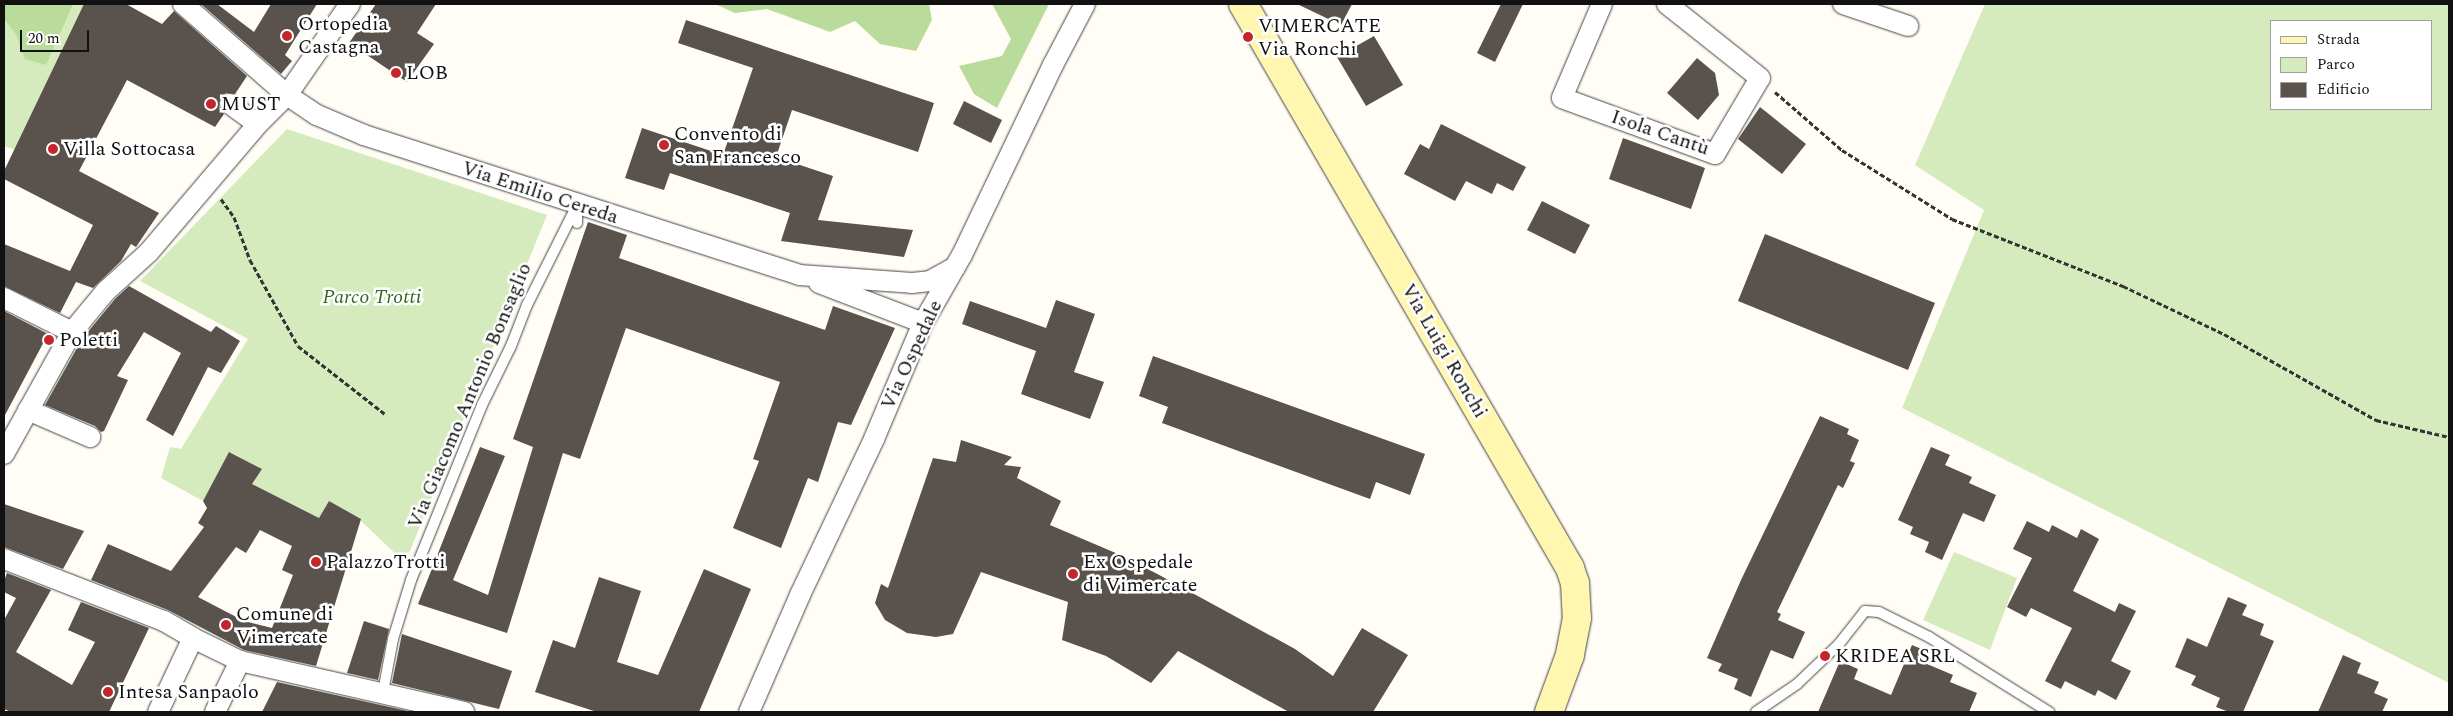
<!DOCTYPE html>
<html>
<head>
<meta charset="utf-8">
<style>
  body { margin:0 }
  #map { position:relative; width:2453px; height:716px; overflow:hidden; background:#fffdf5; font-family:Spectral,serif }
  div>[style] { position:absolute }
  [style*='--x'] { left:calc(var(--x)*1px); top:calc(var(--y)*1px); width:calc(var(--w)*1px); rotate:calc(var(--a)*1deg) }
  .green>* { inset:0; background:#d5ebbd }
  .forest>* { inset:0; background:#b9dc9c }
  .building>* { inset:0; background:#5a524d }
  .path>* { height:3px; margin-top:-1.5px; transform-origin:0; background:repeating-linear-gradient(90deg,#333 0 5px,transparent 0 7.5px) }
  .roads { filter:drop-shadow(0 0 1px #444) drop-shadow(0 0 1px #444) }
  .lane>* { height:10px; margin:-5px; padding:0 5px; transform-origin:5px; border-radius:5px; background:#fff }
  .street>* { height:20px; margin:-10px; padding:0 10px; transform-origin:10px; border-radius:10px; background:#fff }
  .secondary>* { height:28px; margin:-14px; padding:0 14px; transform-origin:14px; border-radius:14px; background:#fff6b0 }
  .dots>* { width:14px; height:14px; translate:-50% -50%; box-sizing:border-box; border:2px solid #fff; border-radius:50% }
  span { translate:-50% -50%; white-space:nowrap; text-align:center; line-height:1.15; -webkit-text-stroke:5px #fff; paint-order:stroke }
  .poi-label { font-size:20px; color:#111 }
  .left { translate:0 -50%; text-align:left }
  .street-label { font-size:20px; color:#111 }
  .park-label { font-size:20px; color:#2f6b1f; font-style:italic }
  .frame { position:absolute; inset:0; border:5px solid #111; pointer-events:none }
  .legend { position:absolute; left:2270px; top:20px; width:162px; height:90px; box-sizing:border-box; background:#fff; border:1px solid #a0a0a0; margin:0; padding:6px 9px; list-style:none; font-size:15px; color:#111 }
  .legend li { display:flex; align-items:center; gap:10px; height:25px }
  .legend b { width:25px; border:1px solid #a0a0a0 }
  .scale { position:absolute; left:20px; top:30px; width:69px; height:22px; box-sizing:border-box; border:2px solid #111; border-top:0; padding-left:6px; font-size:15px; line-height:18px; white-space:nowrap; color:#111; -webkit-text-stroke:4px #fff; paint-order:stroke }
</style>
</head>
<body>
<div id="map">
  <div class="green">
    <div style="clip-path:polygon(4px 4px,103px 4px,29px 155px,4px 146px)"></div>
    <div style="clip-path:polygon(evenodd,1985px 4px,2449px 4px,2449px 683px,1902px 408px,1984px 210px,1915px 165px,1985px 4px,2272px 21px,2432px 21px,2432px 109px,2272px 109px,2272px 21px)"></div>
    <div style="clip-path:polygon(287px 129px,547px 215px,405px 563px,357px 517px,329px 501px,319px 518px,252px 484px,261px 469px,230px 452px,203px 501px,161px 478px,170px 447px,181px 449px,248px 339px,140px 281px)"></div>
    <div style="clip-path:polygon(1954px 552px,2017px 578px,1990px 650px,1923px 620px)"></div>
  </div>
  <div class="forest">
    <div style="clip-path:polygon(4px 4px,73px 4px,46px 65px,25px 59px,16px 34px,4px 19px)"></div>
    <div style="clip-path:polygon(715px 4px,929px 4px,932px 20px,916px 51px,880px 44px,855px 21px,830px 32px,767px 9px,735px 13px)"></div>
    <div style="clip-path:polygon(992px 4px,1049px 4px,997px 108px,974px 94px,959px 66px,1002px 56px,1011px 39px)"></div>
  </div>
  <div class="building">
    <div style="clip-path:polygon(84px 4px,126px 4px,162px 24px,174px 11px,247px 76px,235px 94px,226px 93px,220px 98px,219px 108px,224px 114px,215px 127px,127px 80px,79px 171px,159px 213px,136px 247px,131px 244px,121px 261px,93px 288px,76px 282px,60px 313px,4px 286px,4px 244px,70px 271px,93px 225px,4px 179px,4px 171px)"></div>
    <div style="clip-path:polygon(201px 4px,217px 4px,254px 32px,271px 4px,317px 4px,285px 55px,292px 61px,281px 74px)"></div>
    <div style="clip-path:polygon(376px 4px,436px 4px,417px 33px,434px 44px,407px 82px,349px 43px)"></div>
    <div style="clip-path:polygon(1297px 4px,1352px 4px,1341px 25px)"></div>
    <div style="clip-path:polygon(1501px 4px,1523px 4px,1495px 62px,1477px 53px)"></div>
    <div style="clip-path:polygon(686px 20px,934px 103px,918px 152px,792px 110px,776px 157px,833px 176px,818px 220px,913px 230px,904px 257px,781px 241px,790px 213px,670px 173px,664px 190px,625px 178px,642px 128px,723px 155px,753px 68px,678px 43px)"></div>
    <div style="clip-path:polygon(1374px 36px,1403px 85px,1366px 106px,1337px 57px)"></div>
    <div style="clip-path:polygon(1697px 58px,1715px 73px,1719px 95px,1698px 120px,1667px 93px)"></div>
    <div style="clip-path:polygon(964px 101px,1002px 120px,991px 143px,953px 124px)"></div>
    <div style="clip-path:polygon(1760px 107px,1806px 144px,1782px 174px,1738px 139px)"></div>
    <div style="clip-path:polygon(1441px 124px,1526px 167px,1513px 191px,1497px 183px,1492px 194px,1466px 181px,1455px 201px,1404px 174px,1420px 144px,1429px 149px)"></div>
    <div style="clip-path:polygon(1623px 138px,1705px 168px,1691px 209px,1609px 179px)"></div>
    <div style="clip-path:polygon(1542px 201px,1590px 225px,1575px 254px,1527px 230px)"></div>
    <div style="clip-path:polygon(588px 222px,627px 235px,619px 258px,825px 330px,833px 306px,895px 328px,851px 425px,838px 422px,818px 482px,808px 478px,781px 548px,733px 528px,759px 461px,753px 459px,780px 382px,626px 328px,580px 459px,563px 453px,507px 633px,418px 604px,480px 447px,505px 456px,453px 580px,488px 595px,533px 447px,513px 439px)"></div>
    <div style="clip-path:polygon(1765px 234px,1935px 303px,1908px 370px,1738px 301px)"></div>
    <div style="clip-path:polygon(129px 286px,211px 332px,216px 326px,240px 341px,221px 373px,208px 367px,173px 436px,146px 420px,181px 353px,144px 332px,117px 376px,128px 380px,104px 431px,101px 432px,95px 426px,45px 405px,82px 339px,115px 299px)"></div>
    <div style="clip-path:polygon(1056px 300px,1095px 314px,1074px 372px,1104px 382px,1090px 419px,1021px 394px,1036px 351px,962px 324px,970px 301px,1046px 328px)"></div>
    <div style="clip-path:polygon(4px 311px,48px 334px,4px 417px)"></div>
    <div style="clip-path:polygon(1153px 356px,1425px 454px,1410px 495px,1376px 482px,1370px 499px,1162px 423px,1168px 407px,1139px 396px)"></div>
    <div style="clip-path:polygon(1820px 416px,1849px 429px,1847px 434px,1859px 440px,1850px 461px,1855px 463px,1843px 488px,1838px 485px,1777px 612px,1781px 614px,1778px 620px,1805px 632px,1793px 659px,1771px 650px,1751px 697px,1734px 689px,1738px 679px,1718px 671px,1722px 664px,1707px 658px,1741px 580px)"></div>
    <div style="clip-path:polygon(961px 440px,1012px 457px,1004px 465px,1021px 467px,1017px 478px,1061px 501px,1050px 525px,1125px 557px,1163px 577px,1295px 649px,1333px 676px,1362px 628px,1408px 655px,1373px 712px,1289px 712px,1178px 651px,1151px 683px,1106px 656px,1062px 640px,1068px 602px,981px 572px,953px 634px,936px 637px,907px 633px,885px 620px,875px 603px,881px 584px,888px 588px,933px 458px,956px 462px)"></div>
    <div style="clip-path:polygon(1931px 447px,1950px 455px,1945px 465px,1972px 477px,1969px 483px,1996px 495px,1984px 522px,1963px 513px,1942px 560px,1925px 552px,1929px 542px,1910px 534px,1913px 527px,1898px 520px)"></div>
    <div style="clip-path:polygon(evenodd,229px 452px,262px 469px,252px 484px,319px 518px,329px 501px,361px 519px,316px 666px,244px 650px,168px 610px,91px 580px,108px 544px,171px 571px,204px 527px,198px 523px,207px 508px,203px 501px,229px 452px,260px 530px,292px 546px,282px 570px,293px 575px,272px 628px,244px 621px,198px 597px,236px 547px,246px 553px,260px 530px)"></div>
    <div style="clip-path:polygon(4px 504px,84px 531px,63px 569px,4px 547px)"></div>
    <div style="clip-path:polygon(2027px 521px,2049px 532px,2052px 525px,2077px 538px,2081px 529px,2099px 539px,2073px 591px,2115px 612px,2119px 603px,2136px 611px,2111px 661px,2131px 671px,2116px 700px,2098px 690px,2095px 696px,2065px 681px,2061px 689px,2045px 681px,2072px 628px,2031px 608px,2026px 617px,2007px 607px,2032px 558px,2013px 549px)"></div>
    <div style="clip-path:polygon(704px 569px,751px 589px,699px 712px,597px 712px,535px 692px,553px 640px,575px 648px,599px 577px,641px 591px,617px 662px,658px 675px)"></div>
    <div style="clip-path:polygon(7px 573px,51px 590px,16px 652px,72px 685px,95px 642px,68px 630px,81px 602px,149px 628px,109px 712px,11px 712px,4px 709px,4px 620px,16px 598px,4px 592px,4px 581px)"></div>
    <div style="clip-path:polygon(2228px 597px,2247px 605px,2242px 615px,2264px 624px,2260px 635px,2274px 641px,2243px 712px,2229px 712px,2216px 707px,2220px 698px,2191px 685px,2196px 676px,2175px 667px,2187px 638px,2207px 647px)"></div>
    <div style="clip-path:polygon(364px 621px,389px 629px,378px 680px,347px 673px)"></div>
    <div style="clip-path:polygon(402px 634px,512px 671px,499px 709px,392px 683px)"></div>
    <div style="clip-path:polygon(1912px 645px,1931px 653px,1927px 664px,1953px 675px,1950px 682px,1977px 693px,1969px 712px,1818px 712px,1840px 661px,1858px 669px,1854px 679px,1891px 695px)"></div>
    <div style="clip-path:polygon(2343px 655px,2361px 663px,2357px 673px,2379px 682px,2374px 693px,2388px 699px,2382px 712px,2318px 712px)"></div>
    <div style="clip-path:polygon(277px 682px,412px 712px,262px 712px)"></div>
  </div>
  <div class="path">
    <div style="--x:1775;--y:92;--w:89;--a:40.9"></div>
    <div style="--x:1842;--y:150;--w:130;--a:32.1"></div>
    <div style="--x:1952;--y:219;--w:184;--a:21.4"></div>
    <div style="--x:2123;--y:286;--w:112;--a:25.4"></div>
    <div style="--x:2224;--y:334;--w:175;--a:29.5"></div>
    <div style="--x:2376;--y:420;--w:75;--a:13.1"></div>
    <div style="--x:221;--y:199;--w:22;--a:54"></div>
    <div style="--x:234;--y:217;--w:46;--a:69.6"></div>
    <div style="--x:250;--y:260;--w:98;--a:60.8"></div>
    <div style="--x:298;--y:346;--w:110;--a:38"></div>
  </div>
  <div class="roads">
    <div class="lane">
      <div style="--x:577;--y:206;--w:17;--a:90"></div>
      <div style="--x:383;--y:692;--w:54;--a:-79.3"></div>
      <div style="--x:393;--y:639;--w:62;--a:-73"></div>
      <div style="--x:411;--y:580;--w:189;--a:-67.9"></div>
      <div style="--x:482;--y:405;--w:66;--a:-63.8"></div>
      <div style="--x:511;--y:346;--w:44;--a:-68.7"></div>
      <div style="--x:527;--y:305;--w:112;--a:-63.4"></div>
      <div style="--x:1756;--y:712;--w:50;--a:-34.3"></div>
      <div style="--x:1797;--y:684;--w:58;--a:-43.6"></div>
      <div style="--x:1839;--y:644;--w:42;--a:-51.8"></div>
      <div style="--x:1865;--y:611;--w:14;--a:4"></div>
      <div style="--x:1879;--y:612;--w:56;--a:26.6"></div>
      <div style="--x:1929;--y:637;--w:142;--a:32"></div>
    </div>
    <div class="street">
      <div style="--x:183;--y:4;--w:138;--a:41.2"></div>
      <div style="--x:287;--y:95;--w:36;--a:34"></div>
      <div style="--x:317;--y:115;--w:51;--a:23.1"></div>
      <div style="--x:364;--y:135;--w:457;--a:17.8"></div>
      <div style="--x:799;--y:275;--w:113;--a:4"></div>
      <div style="--x:912;--y:283;--w:18;--a:-6"></div>
      <div style="--x:930;--y:281;--w:29;--a:-29"></div>
      <div style="--x:1602;--y:4;--w:102;--a:113.1"></div>
      <div style="--x:1562;--y:98;--w:163;--a:20.1"></div>
      <div style="--x:1715;--y:154;--w:88;--a:-59.4"></div>
      <div style="--x:1760;--y:78;--w:119;--a:-141.5"></div>
      <div style="--x:1843;--y:4;--w:69;--a:18.7"></div>
      <div style="--x:230;--y:104;--w:34;--a:36"></div>
      <div style="--x:819;--y:283;--w:111;--a:21"></div>
      <div style="--x:4;--y:298;--w:76;--a:26.6"></div>
      <div style="--x:28;--y:410;--w:68;--a:23.5"></div>
      <div style="--x:4;--y:454;--w:140;--a:-60.9"></div>
      <div style="--x:72;--y:332;--w:53;--a:-50.3"></div>
      <div style="--x:106;--y:291;--w:58;--a:-42.2"></div>
      <div style="--x:149;--y:252;--w:168;--a:-49.6"></div>
      <div style="--x:258;--y:124;--w:41;--a:-45"></div>
      <div style="--x:287;--y:95;--w:111;--a:-55.3"></div>
      <div style="--x:4;--y:559;--w:172;--a:21.2"></div>
      <div style="--x:164;--y:621;--w:34;--a:30"></div>
      <div style="--x:158;--y:712;--w:82;--a:-64.7"></div>
      <div style="--x:193;--y:638;--w:52;--a:26.1"></div>
      <div style="--x:240;--y:661;--w:230;--a:12.8"></div>
      <div style="--x:215;--y:712;--w:57;--a:-63.9"></div>
      <div style="--x:749;--y:712;--w:128;--a:-66.4"></div>
      <div style="--x:800;--y:595;--w:173;--a:-64.6"></div>
      <div style="--x:874;--y:439;--w:126;--a:-67.1"></div>
      <div style="--x:923;--y:323;--w:78;--a:-60.2"></div>
      <div style="--x:962;--y:255;--w:211;--a:-64.4"></div>
      <div style="--x:1053;--y:65;--w:69;--a:-62.3"></div>
    </div>
    <div class="secondary">
      <div style="--x:1243;--y:4;--w:652;--a:59.9"></div>
      <div style="--x:1570;--y:568;--w:16;--a:72"></div>
      <div style="--x:1575;--y:583;--w:35;--a:87"></div>
      <div style="--x:1577;--y:618;--w:38;--a:101"></div>
      <div style="--x:1570;--y:655;--w:61;--a:110.2"></div>
    </div>
  </div>
  <div class="dots">
    <div style="left:287px;top:36px;background:#c4262e"></div>
    <div style="left:1248px;top:37px;background:#c4262e"></div>
    <div style="left:396px;top:73px;background:#c4262e"></div>
    <div style="left:211px;top:104px;background:#c4262e"></div>
    <div style="left:664px;top:145px;background:#c4262e"></div>
    <div style="left:53px;top:149px;background:#c4262e"></div>
    <div style="left:49px;top:340px;background:#c4262e"></div>
    <div style="left:316px;top:562px;background:#c4262e"></div>
    <div style="left:1073px;top:574px;background:#c4262e"></div>
    <div style="left:226px;top:625px;background:#c4262e"></div>
    <div style="left:1825px;top:656px;background:#c4262e"></div>
    <div style="left:108px;top:692px;background:#c4262e"></div>
  </div>
  <div class="poi-label">
    <span class="left" style="left:298px;top:36px">Ortopedia<br>Castagna</span>
    <span class="left" style="left:1258px;top:38px">VIMERCATE<br>Via Ronchi</span>
    <span class="left" style="left:406px;top:73px">LOB</span>
    <span class="left" style="left:221px;top:104px">MUST</span>
    <span class="left" style="left:674px;top:146px">Convento di<br>San Francesco</span>
    <span class="left" style="left:63px;top:149px">Villa Sottocasa</span>
    <span class="left" style="left:59px;top:340px">Poletti</span>
    <span class="left" style="left:326px;top:562px">PalazzoTrotti</span>
    <span class="left" style="left:1083px;top:574px">Ex Ospedale<br>di Vimercate</span>
    <span class="left" style="left:236px;top:626px">Comune di<br>Vimercate</span>
    <span class="left" style="left:1835px;top:656px">KRIDEA SRL</span>
    <span class="left" style="left:118px;top:692px">Intesa Sanpaolo</span>
  </div>
  <div class="street-label">
    <span style="left:1660px;top:133px;rotate:19deg">Isola Cantù</span>
    <span style="left:540px;top:193px;rotate:18deg">Via Emilio Cereda</span>
    <span style="left:1444px;top:351px;rotate:60deg">Via Luigi Ronchi</span>
    <span style="left:912px;top:355px;rotate:-65deg">Via Ospedale</span>
    <span style="left:470px;top:396px;rotate:-67deg">Via Giacomo Antonio Bonsaglio</span>
  </div>
  <div class="park-label">
    <span style="left:372px;top:297px">Parco Trotti</span>
  </div>
  <div class="frame"></div>
  <ul class="legend">
  <li><b style="height:6px;background:#fff6b0"></b>Strada</li>
  <li><b style="height:14px;background:#d5ebbd"></b>Parco</li>
  <li><b style="height:14px;background:#5a524d"></b>Edificio</li>
  </ul>
  <div class="scale">20 m</div>
</div>
</body>
</html>
